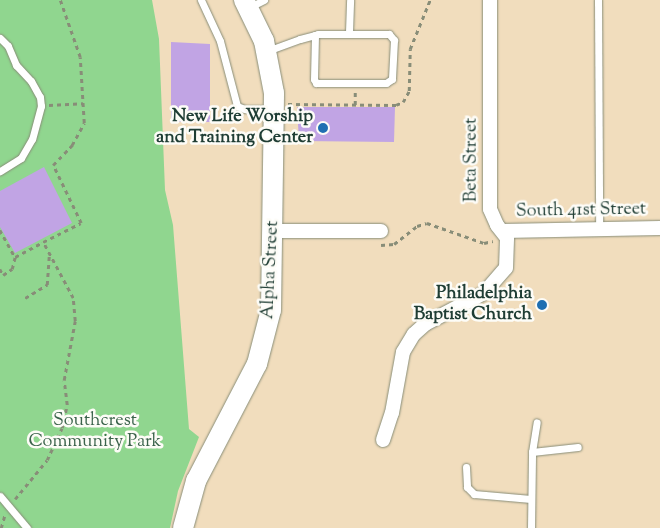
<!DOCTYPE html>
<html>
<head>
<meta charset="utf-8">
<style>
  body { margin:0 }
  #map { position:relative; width:660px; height:528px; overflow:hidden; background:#f1ddbd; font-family:"Sorts Mill Goudy",serif }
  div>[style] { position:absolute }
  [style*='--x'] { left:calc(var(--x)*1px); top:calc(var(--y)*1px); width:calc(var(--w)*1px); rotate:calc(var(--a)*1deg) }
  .green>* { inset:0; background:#90d68f }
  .building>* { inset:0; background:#c1a4e4 }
  .path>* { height:2.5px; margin-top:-1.25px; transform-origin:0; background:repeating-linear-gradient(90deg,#888d78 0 4px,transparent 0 8px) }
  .roads { filter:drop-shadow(0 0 1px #888d78) drop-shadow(0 0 1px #888d78) }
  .lane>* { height:7px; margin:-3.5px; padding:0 3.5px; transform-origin:3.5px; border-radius:3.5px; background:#fff }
  .street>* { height:14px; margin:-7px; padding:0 7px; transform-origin:7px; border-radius:7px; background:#fff }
  .secondary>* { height:20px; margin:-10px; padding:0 10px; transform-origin:10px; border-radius:10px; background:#fff }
  .dots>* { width:14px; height:14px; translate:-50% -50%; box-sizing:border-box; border:2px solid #fdfcf7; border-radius:50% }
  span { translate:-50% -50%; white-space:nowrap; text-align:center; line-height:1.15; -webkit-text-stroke:5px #fdfcf7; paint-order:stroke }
  .poi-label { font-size:18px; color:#1f3d34; font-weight:700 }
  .right { translate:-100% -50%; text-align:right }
  .street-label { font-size:18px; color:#1f3d34 }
  .park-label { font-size:18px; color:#3b634b }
</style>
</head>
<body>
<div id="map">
  <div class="green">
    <div style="clip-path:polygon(0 0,152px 0,159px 39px,165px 190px,173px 225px,189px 429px,199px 437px,178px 491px,170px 528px,0 528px)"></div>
  </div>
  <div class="building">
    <div style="clip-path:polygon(171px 42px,210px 44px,210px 122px,171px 122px)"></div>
    <div style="clip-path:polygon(297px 107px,395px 107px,394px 142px,299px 141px)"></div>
    <div style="clip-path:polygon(44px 167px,72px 223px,15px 253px,0 227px,0 191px)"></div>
  </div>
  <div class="path">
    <div style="--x:288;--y:104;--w:108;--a:0.5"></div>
    <div style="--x:396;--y:105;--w:8;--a:-23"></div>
    <div style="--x:403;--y:102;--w:13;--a:-61"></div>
    <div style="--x:409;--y:91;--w:42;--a:-88.6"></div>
    <div style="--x:410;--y:49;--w:53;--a:-67.8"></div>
    <div style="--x:49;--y:105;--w:34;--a:-3"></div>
    <div style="--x:355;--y:105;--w:14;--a:-90"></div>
    <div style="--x:0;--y:230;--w:31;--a:61"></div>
    <div style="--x:381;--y:245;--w:13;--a:-4"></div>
    <div style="--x:394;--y:244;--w:29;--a:-38"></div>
    <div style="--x:417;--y:226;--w:10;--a:-17"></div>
    <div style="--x:427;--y:223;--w:60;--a:19.3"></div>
    <div style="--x:484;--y:243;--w:9;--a:-13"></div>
    <div style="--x:0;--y:269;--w:7;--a:63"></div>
    <div style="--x:3;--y:275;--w:11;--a:-34"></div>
    <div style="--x:12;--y:269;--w:12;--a:-76"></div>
    <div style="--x:15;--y:257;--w:32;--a:-28"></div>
    <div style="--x:25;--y:298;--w:26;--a:-31"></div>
    <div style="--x:47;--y:285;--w:30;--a:-86"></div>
    <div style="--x:15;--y:499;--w:50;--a:-50.6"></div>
    <div style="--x:47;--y:460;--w:35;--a:-65"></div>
    <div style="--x:62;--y:428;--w:24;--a:-78"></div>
    <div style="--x:67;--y:405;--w:25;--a:-97"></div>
    <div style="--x:64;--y:380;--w:60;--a:-79.4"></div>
    <div style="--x:75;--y:321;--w:23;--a:-95"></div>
    <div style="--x:73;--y:298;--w:64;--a:-118.2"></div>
    <div style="--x:43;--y:242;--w:42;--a:-26.6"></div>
    <div style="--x:81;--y:223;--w:64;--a:-115.8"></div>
    <div style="--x:53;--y:165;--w:28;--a:-46"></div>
    <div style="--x:72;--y:145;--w:25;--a:-61"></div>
    <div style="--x:84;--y:123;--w:66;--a:-93.5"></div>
    <div style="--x:80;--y:57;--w:60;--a:-109.3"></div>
    <div style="--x:1;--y:528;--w:15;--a:-74"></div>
  </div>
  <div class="roads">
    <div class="lane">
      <div style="--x:201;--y:0;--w:45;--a:65.1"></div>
      <div style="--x:220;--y:41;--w:67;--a:75.3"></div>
      <div style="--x:237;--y:106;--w:9;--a:21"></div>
      <div style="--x:245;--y:109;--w:26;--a:0"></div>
      <div style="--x:598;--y:0;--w:229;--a:89.7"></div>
      <div style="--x:248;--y:8;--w:18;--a:-27"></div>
      <div style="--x:349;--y:32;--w:32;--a:-88"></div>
      <div style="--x:0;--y:38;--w:11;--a:45"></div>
      <div style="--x:8;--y:46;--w:21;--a:67"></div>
      <div style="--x:16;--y:65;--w:22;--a:47"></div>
      <div style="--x:31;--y:81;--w:18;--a:61"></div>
      <div style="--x:40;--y:97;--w:9;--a:84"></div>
      <div style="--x:41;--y:106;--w:34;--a:105"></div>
      <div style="--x:32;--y:139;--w:22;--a:120"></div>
      <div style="--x:21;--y:158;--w:25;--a:148"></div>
      <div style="--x:267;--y:51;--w:35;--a:-20"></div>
      <div style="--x:300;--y:39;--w:16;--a:-15"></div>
      <div style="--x:315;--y:35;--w:3;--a:-18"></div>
      <div style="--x:318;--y:34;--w:71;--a:0"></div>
      <div style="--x:389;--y:34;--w:8;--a:50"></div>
      <div style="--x:394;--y:40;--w:39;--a:93"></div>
      <div style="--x:392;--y:79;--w:7;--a:146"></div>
      <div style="--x:386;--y:83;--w:70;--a:180"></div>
      <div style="--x:316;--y:83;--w:4;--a:-117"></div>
      <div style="--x:314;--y:79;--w:44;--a:-88.7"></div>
      <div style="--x:532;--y:452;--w:30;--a:-81"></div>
      <div style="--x:466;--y:467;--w:20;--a:87"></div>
      <div style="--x:467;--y:487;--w:10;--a:45"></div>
      <div style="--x:474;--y:494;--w:57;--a:5"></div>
      <div style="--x:0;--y:496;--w:42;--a:49.8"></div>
      <div style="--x:531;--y:528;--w:76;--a:-89.2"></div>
      <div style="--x:532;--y:452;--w:46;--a:-6.2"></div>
    </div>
    <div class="street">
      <div style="--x:274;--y:231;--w:107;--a:0"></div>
      <div style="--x:503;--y:231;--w:157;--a:-1.1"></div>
      <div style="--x:383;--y:440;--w:28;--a:-72"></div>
      <div style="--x:392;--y:413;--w:62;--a:-79.8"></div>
      <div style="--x:403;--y:352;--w:21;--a:-59"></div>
      <div style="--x:414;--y:334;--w:15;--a:-42"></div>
      <div style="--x:425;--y:324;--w:67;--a:-27.7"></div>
      <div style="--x:484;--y:293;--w:33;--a:-49"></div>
      <div style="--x:506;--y:268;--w:30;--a:-88"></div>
      <div style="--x:507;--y:238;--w:16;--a:-128"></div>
      <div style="--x:497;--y:225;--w:17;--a:-114"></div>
      <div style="--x:490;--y:209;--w:209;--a:-90"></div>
    </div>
    <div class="secondary">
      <div style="--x:183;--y:528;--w:49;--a:-74.5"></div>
      <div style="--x:196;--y:481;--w:132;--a:-62.5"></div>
      <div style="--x:257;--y:364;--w:56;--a:-75.5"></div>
      <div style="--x:271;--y:310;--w:217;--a:-89.2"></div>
      <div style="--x:274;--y:93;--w:53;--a:-100.9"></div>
      <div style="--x:264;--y:41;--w:46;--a:-116"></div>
    </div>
  </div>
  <div class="dots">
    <div style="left:323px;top:128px;background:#1f6fb2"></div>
    <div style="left:542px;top:305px;background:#1f6fb2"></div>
  </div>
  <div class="poi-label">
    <span class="right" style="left:313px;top:128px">New Life Worship<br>and Training Center</span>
    <span class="right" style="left:532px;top:305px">Philadelphia<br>Baptist Church</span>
  </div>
  <div class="street-label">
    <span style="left:472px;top:160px;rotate:-90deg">Beta Street</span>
    <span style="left:581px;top:211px;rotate:-1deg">South 41st Street</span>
    <span style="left:271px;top:270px;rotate:-87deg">Alpha Street</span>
  </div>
  <div class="park-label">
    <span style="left:95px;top:432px">Southcrest<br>Community Park</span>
  </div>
</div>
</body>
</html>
